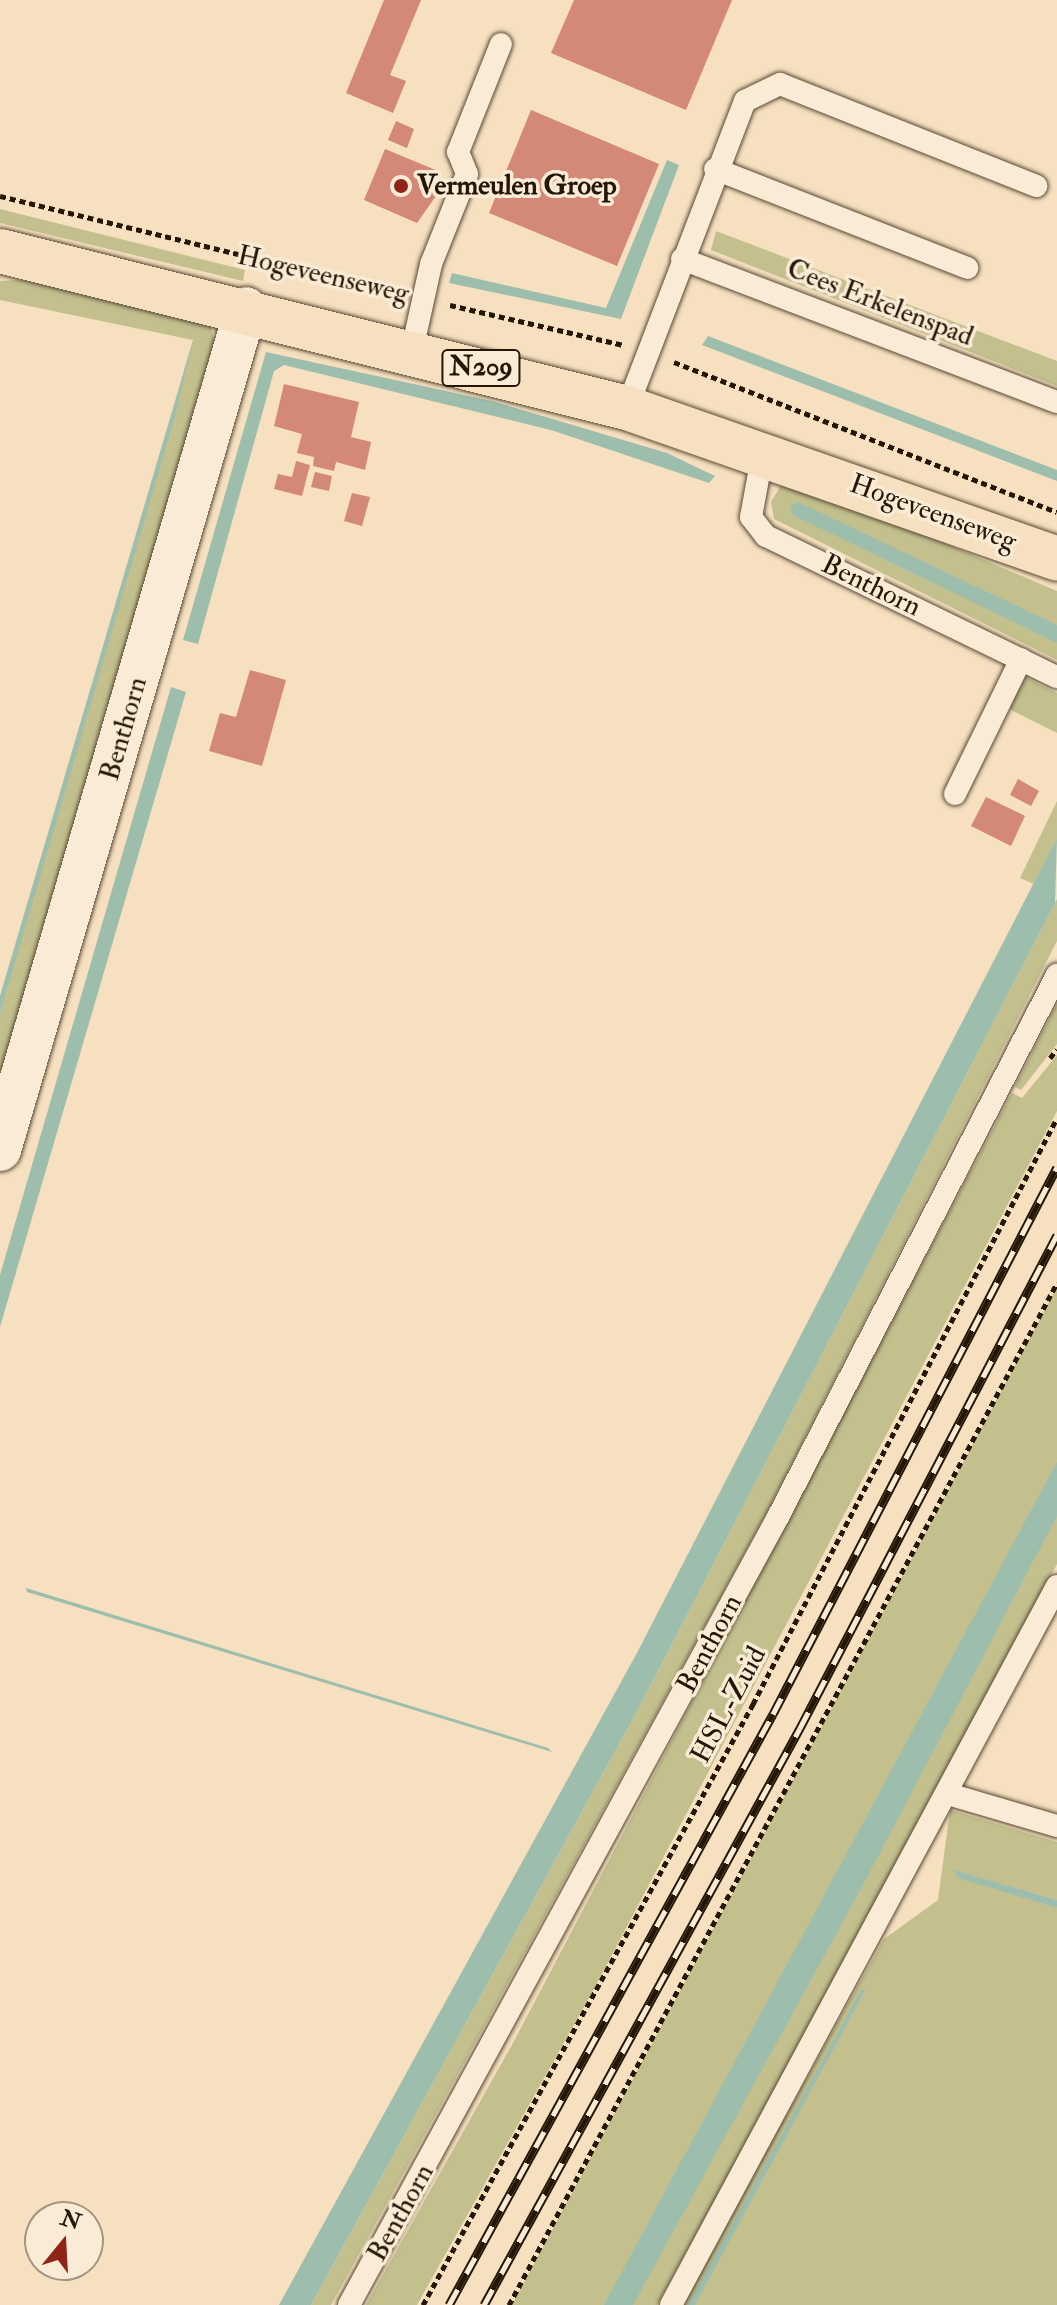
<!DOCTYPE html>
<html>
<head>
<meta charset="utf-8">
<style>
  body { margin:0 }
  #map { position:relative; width:1057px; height:2305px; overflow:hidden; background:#f6e0bf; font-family:"IM FELL Double Pica",serif }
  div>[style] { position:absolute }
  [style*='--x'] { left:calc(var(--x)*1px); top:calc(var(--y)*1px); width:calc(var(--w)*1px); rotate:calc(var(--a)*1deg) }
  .green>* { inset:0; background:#c3c08e }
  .water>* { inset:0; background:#9dbdad }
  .building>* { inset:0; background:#d48877 }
  .path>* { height:5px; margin-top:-2.5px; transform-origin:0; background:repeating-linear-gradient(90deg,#241707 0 6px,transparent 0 10px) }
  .roads { filter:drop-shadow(0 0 2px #584935) drop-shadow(0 0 2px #584935) }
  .lane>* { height:22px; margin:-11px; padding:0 11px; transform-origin:11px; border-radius:11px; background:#f9ebd5 }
  .street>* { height:42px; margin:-21px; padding:0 21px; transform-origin:21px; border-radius:21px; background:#f9ebd5 }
  .primary>* { height:44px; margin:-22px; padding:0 22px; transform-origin:22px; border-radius:22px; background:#f6e0bf }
  .rail>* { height:9px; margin-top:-4.5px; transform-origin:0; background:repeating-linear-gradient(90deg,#f9ebd5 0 18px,#241707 0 36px); box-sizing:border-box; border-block:2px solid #241707 }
  .dots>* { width:22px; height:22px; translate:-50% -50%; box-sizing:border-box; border:4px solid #f9ebd5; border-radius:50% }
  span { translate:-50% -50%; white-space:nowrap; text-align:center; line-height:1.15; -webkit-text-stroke:7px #f9ebd5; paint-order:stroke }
  .shield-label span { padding:2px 6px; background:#f9ebd5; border:2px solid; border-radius:6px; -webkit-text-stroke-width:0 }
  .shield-label { font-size:26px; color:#241707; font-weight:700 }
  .poi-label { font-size:28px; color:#241707; font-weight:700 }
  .left { translate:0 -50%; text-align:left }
  .street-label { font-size:28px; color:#241707 }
  .north { position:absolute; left:24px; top:2201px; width:80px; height:80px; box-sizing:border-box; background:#f9ebd5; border:2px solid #a49683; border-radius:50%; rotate:18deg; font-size:22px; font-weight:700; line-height:32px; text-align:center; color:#241707 }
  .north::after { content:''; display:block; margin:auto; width:28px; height:36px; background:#8f2418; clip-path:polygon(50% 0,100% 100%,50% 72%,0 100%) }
</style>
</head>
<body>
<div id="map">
  <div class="green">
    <div style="clip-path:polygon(0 209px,245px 270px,243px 281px,0 223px)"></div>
    <div style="clip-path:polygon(716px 231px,1057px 361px,1057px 386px,711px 250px)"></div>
    <div style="clip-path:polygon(21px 280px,197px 318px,211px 326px,216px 349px,0 1120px,0 1014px,193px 340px,0 300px,0 281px)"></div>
    <div style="clip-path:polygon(781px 485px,871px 512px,1057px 591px,1057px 660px,774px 519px,771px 502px)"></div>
    <div style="clip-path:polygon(1024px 677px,1057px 693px,1057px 733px,1009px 709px)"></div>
    <div style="clip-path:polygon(1057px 801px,1057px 838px,1034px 884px,1020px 878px)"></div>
    <div style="clip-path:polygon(1057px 899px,1057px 941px,767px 1512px,331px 2305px,311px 2305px,641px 1704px)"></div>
    <div style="clip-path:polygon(1057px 1004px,1057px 1044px,1021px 1090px,1015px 1087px)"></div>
    <div style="clip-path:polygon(1057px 1055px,1057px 1111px,595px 1987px,417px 2305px,366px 2305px,513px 2043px,1012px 1093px,1022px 1098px)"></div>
    <div style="clip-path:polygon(1057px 1287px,1057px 1564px,849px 1956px,657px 2305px,512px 2305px)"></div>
    <div style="clip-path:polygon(950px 1810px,1057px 1842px,1057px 1900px,955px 1871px,1057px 1908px,1057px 2305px,681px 2305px,884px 1939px,938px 1900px)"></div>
  </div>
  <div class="water">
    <div style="clip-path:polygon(667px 160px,679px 165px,621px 319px,449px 283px,452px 273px,606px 308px)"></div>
    <div style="clip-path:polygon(708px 336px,1057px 470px,1057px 481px,702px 345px)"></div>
    <div style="clip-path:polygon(193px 340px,176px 413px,0 1014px,0 996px)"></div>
    <div style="clip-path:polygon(266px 352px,492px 401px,667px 453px,715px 476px,709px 483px,551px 430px,284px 365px,274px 371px,198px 644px,183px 640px)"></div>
    <div style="clip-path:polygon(798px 502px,1057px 625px,1057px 643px,793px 515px,790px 507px)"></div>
    <div style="clip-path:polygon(171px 687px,186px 692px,0 1327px,0 1275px)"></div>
    <div style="clip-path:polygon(1057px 838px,1055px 903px,641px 1704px,311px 2305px,279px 2305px,638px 1651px)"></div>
    <div style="clip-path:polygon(1057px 1462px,1057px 1516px,863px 1885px,633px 2305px,604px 2305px)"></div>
    <div style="clip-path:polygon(26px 1588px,548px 1748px,552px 1752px,27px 1592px)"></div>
    <div style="clip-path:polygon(954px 1870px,1057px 1900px,1057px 1908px,958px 1878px)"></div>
    <div style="clip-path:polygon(866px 1989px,695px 2305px,688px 2305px,861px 1990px)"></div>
  </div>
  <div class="building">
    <div style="clip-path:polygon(384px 0,421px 0,390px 75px,406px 81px,393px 113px,346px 93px)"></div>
    <div style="clip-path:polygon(574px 0,732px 0,686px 110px,551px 53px)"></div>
    <div style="clip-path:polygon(531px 110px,659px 164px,617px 266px,489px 213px)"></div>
    <div style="clip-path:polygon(396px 121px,414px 129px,407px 148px,388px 140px)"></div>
    <div style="clip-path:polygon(385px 149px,438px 171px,431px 190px,438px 193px,417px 223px,364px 200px)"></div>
    <div style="clip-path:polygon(284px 384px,359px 402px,351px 437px,371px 442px,365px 470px,336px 462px,334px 471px,313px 466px,314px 457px,297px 453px,302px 434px,274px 426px)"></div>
    <div style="clip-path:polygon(296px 461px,310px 465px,302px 496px,274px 489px,278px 474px,292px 477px)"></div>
    <div style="clip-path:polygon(315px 472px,332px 476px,329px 491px,311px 487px)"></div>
    <div style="clip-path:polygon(352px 493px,370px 497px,362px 526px,344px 521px)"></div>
    <div style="clip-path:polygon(250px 670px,286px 680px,262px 766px,209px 751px,220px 713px,236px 717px)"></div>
    <div style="clip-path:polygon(1018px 779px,1039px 791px,1031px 806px,1010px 795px)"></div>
    <div style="clip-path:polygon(986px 797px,1025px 816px,1011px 846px,971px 826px)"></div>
  </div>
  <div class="path">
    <div style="--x:0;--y:196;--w:409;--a:13.7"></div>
    <div style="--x:450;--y:305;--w:178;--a:13"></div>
    <div style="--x:674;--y:362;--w:411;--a:21.4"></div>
    <div style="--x:1050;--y:1058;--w:11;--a:-52"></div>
    <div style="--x:423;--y:2305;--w:686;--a:-61.23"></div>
    <div style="--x:753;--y:1704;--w:660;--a:-62.58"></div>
    <div style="--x:509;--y:2305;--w:1160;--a:-61.8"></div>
  </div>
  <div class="roads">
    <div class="lane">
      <div style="--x:715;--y:169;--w:271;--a:21.4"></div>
      <div style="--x:682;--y:259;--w:401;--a:20.9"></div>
      <div style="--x:412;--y:350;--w:88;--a:-77.5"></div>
      <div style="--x:431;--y:264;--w:97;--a:-68.2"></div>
      <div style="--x:467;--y:174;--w:24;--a:-112"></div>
      <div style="--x:458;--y:152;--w:116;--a:-68.3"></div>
      <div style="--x:627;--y:408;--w:329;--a:-69"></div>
      <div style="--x:745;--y:101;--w:39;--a:-26"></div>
      <div style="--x:780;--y:84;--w:276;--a:21.7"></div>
      <div style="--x:763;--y:452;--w:66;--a:100.5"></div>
      <div style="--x:751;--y:517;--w:24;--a:52"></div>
      <div style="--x:766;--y:536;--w:323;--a:25.9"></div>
      <div style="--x:955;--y:794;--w:150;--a:-63.9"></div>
      <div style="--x:948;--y:1794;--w:114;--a:16.4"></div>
      <div style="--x:349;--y:2305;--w:897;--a:-61.44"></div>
      <div style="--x:778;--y:1517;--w:610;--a:-62.76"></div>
      <div style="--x:671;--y:2305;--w:816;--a:-61.77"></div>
    </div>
    <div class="street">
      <div style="--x:0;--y:1150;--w:877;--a:-73.71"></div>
    </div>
    <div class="primary">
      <div style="--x:0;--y:251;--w:646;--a:14.06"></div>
      <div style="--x:627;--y:408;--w:456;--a:19.3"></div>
    </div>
  </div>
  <div class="rail">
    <div style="--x:449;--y:2305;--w:674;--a:-61.27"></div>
    <div style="--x:773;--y:1714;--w:616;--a:-62.56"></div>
    <div style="--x:484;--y:2305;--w:658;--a:-61.29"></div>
    <div style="--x:800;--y:1728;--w:556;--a:-62.47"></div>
  </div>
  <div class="dots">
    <div style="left:401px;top:186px;background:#8f2418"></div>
  </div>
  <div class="shield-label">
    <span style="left:481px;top:368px">N209</span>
  </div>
  <div class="poi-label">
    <span class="left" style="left:417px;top:186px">Vermeulen Groep</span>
  </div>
  <div class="street-label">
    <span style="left:323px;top:275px;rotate:13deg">Hogeveenseweg</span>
    <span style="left:880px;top:303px;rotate:21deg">Cees Erkelenspad</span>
    <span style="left:933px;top:513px;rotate:20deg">Hogeveenseweg</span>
    <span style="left:871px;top:586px;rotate:26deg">Benthorn</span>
    <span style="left:124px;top:729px;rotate:-74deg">Benthorn</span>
    <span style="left:710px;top:1644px;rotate:-62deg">Benthorn</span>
    <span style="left:729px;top:1705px;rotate:-62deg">HSL-Zuid</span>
    <span style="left:401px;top:2213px;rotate:-61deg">Benthorn</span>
  </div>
  <div class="north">N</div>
</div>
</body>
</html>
